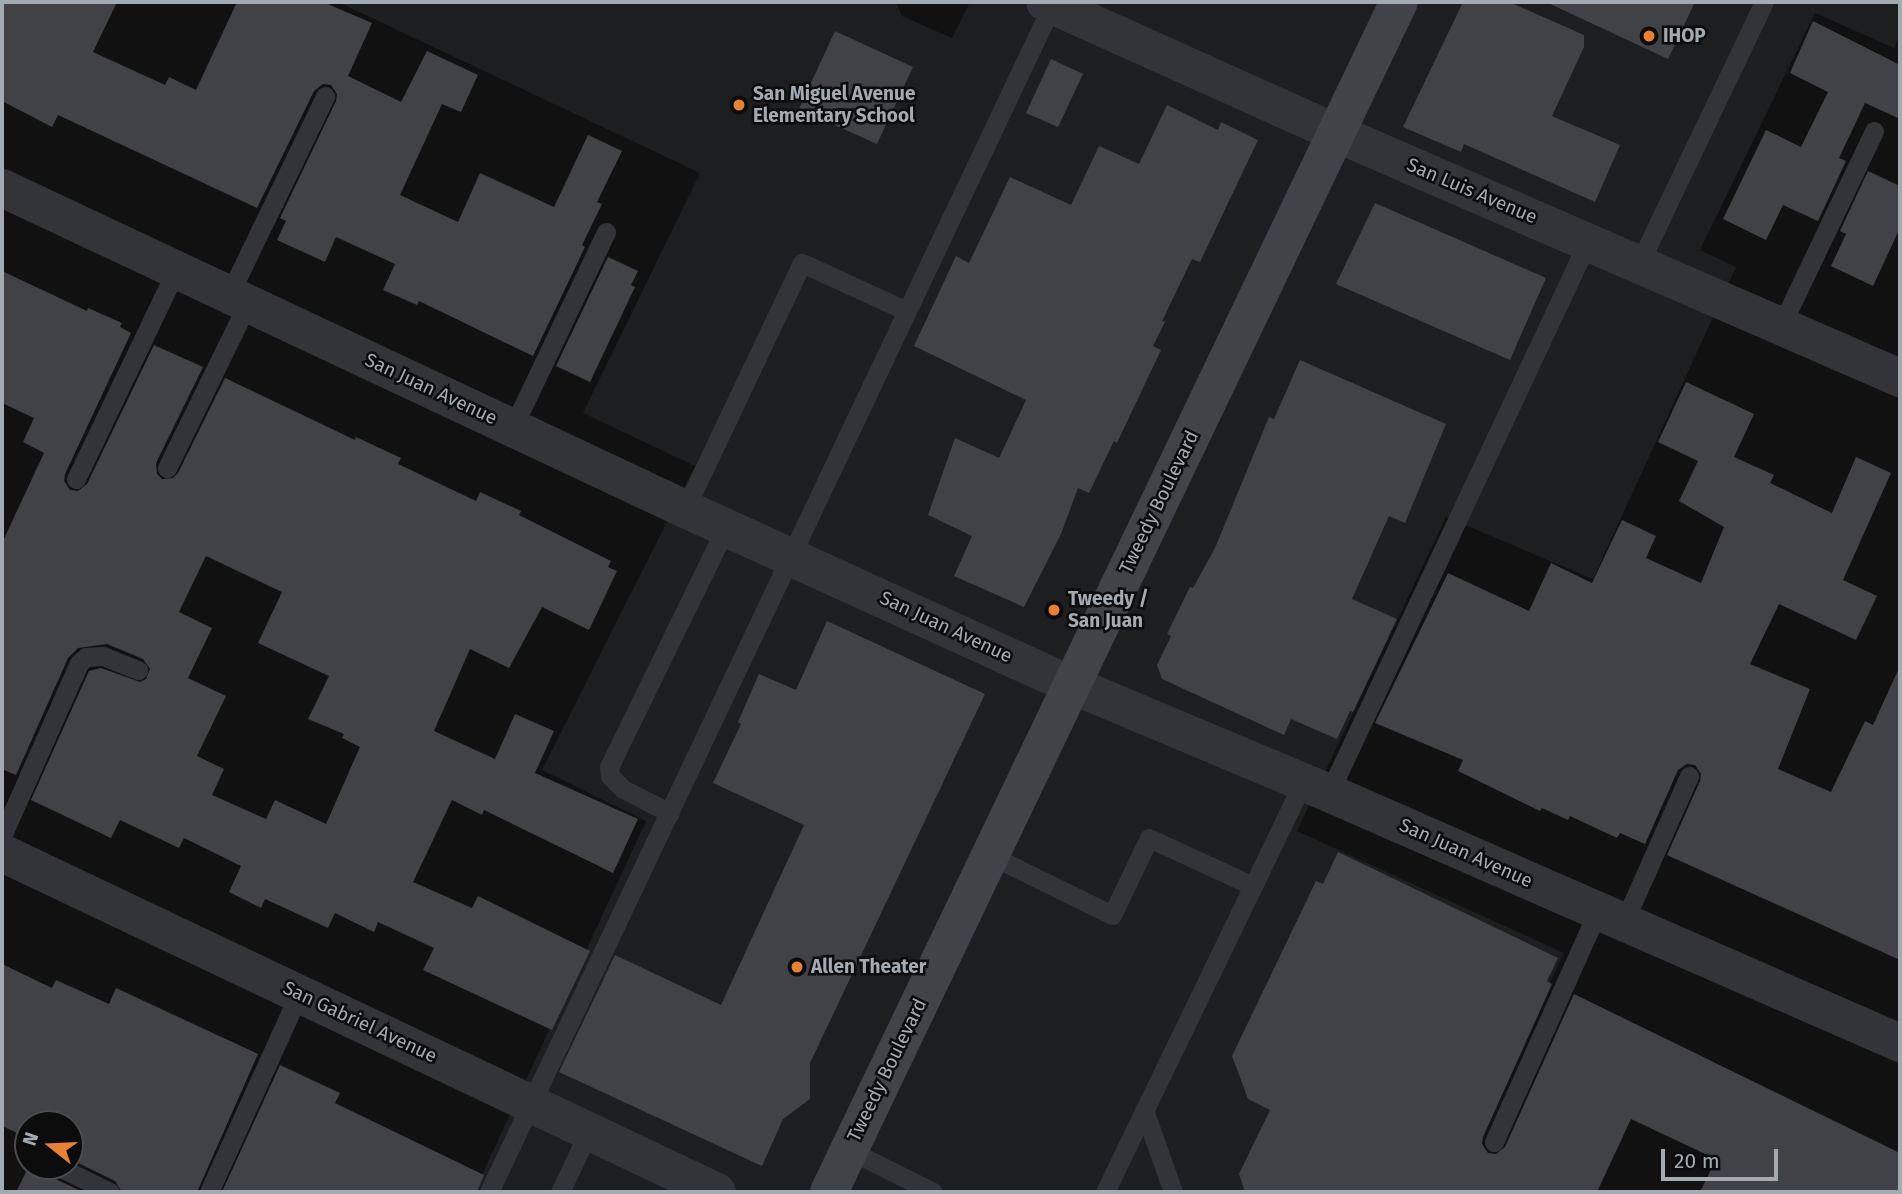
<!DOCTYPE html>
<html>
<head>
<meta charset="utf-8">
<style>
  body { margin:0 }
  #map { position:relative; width:1902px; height:1194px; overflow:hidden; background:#111112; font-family:"Fira Sans",sans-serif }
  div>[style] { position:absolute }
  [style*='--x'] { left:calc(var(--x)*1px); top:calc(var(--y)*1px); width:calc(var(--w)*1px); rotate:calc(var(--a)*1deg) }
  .built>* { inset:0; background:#1d1e1f }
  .building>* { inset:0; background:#404245 }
  .lane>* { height:19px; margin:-9.5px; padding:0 9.5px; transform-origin:9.5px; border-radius:9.5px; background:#323437 }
  .street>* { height:38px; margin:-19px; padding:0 19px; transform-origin:19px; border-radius:19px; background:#323437 }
  .secondary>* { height:38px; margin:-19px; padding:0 19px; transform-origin:19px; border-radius:19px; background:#404347 }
  .dots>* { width:19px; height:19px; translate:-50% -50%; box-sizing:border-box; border:4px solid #0c0c0d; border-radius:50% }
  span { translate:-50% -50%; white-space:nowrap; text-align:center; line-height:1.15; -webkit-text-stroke:5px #0c0c0d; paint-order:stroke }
  .poi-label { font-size:19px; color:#a3abb2; font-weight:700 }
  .left { translate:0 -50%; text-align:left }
  .street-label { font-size:19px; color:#a3abb2 }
  .frame { position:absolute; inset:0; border:4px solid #a3abb2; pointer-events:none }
  .north { position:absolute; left:14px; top:1110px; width:70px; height:70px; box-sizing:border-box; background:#0c0c0d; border:2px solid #484c4f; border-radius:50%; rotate:288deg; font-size:19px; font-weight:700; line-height:28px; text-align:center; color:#a3abb2 }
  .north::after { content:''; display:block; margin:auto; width:24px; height:32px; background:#e88133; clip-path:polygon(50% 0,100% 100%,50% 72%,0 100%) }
  .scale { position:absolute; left:1661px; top:1149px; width:117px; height:32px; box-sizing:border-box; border:4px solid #a3abb2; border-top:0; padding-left:9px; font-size:21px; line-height:24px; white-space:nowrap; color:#a3abb2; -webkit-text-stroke:5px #0c0c0d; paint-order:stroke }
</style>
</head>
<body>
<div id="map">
  <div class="built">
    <div style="clip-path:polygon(338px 2px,896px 2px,902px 16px,952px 38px,970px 2px,1900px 2px,1900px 35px,1894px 48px,1815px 13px,1700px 250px,1736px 267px,1593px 579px,1446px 517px,1297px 831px,1564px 953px,1449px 1192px,474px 1192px,646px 821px,542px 770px,695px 466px,583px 413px,700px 173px)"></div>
  </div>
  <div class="building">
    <div style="clip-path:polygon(2px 2px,117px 2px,93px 52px,165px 85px,169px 77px,196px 90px,237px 2px,323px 2px,372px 23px,348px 76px,401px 102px,427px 51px,478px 75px,461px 112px,442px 104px,400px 195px,458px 222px,480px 173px,554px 207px,588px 135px,622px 151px,597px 202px,602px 204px,582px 245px,585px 247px,533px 356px,419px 301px,417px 305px,383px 290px,395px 264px,336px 237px,325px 262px,277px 240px,286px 221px,280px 218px,336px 101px,337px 94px,331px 85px,323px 84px,314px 91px,257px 208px,58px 115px,52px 127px,2px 101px)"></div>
    <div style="clip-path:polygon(1463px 2px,1509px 2px,1584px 35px,1584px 47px,1552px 116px,1620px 145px,1595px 202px,1464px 144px,1461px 152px,1403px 127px)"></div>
    <div style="clip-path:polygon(1546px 2px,1695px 2px,1668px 59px)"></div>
    <div style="clip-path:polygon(1813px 21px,1900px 65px,1900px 119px,1865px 103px,1839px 158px,1846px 161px,1818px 221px,1783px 205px,1766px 240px,1723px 219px,1766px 130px,1801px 147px,1828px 92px,1790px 73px)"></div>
    <div style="clip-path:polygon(835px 31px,913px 67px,877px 144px,799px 109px)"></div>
    <div style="clip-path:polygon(1051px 59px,1083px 74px,1058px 127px,1026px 113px)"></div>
    <div style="clip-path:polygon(1167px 105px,1218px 130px,1221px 122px,1258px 140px,1200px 262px,1192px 259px,1162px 321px,1165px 322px,1153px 346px,1161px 350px,1117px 443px,1114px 441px,1089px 493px,1078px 488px,1061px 534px,1024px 607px,954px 576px,972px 536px,928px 515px,955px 438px,999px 458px,1026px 400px,914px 346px,956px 256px,969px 263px,1010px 177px,1071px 205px,1099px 146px,1139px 164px)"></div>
    <div style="clip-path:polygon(1868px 171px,1900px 186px,1900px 228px,1873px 286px,1831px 266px,1846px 234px,1840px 231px)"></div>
    <div style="clip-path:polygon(1375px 203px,1546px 278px,1510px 360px,1336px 284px)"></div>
    <div style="clip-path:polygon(608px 257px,638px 271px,631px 285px,635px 287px,590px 382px,556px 366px)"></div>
    <div style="clip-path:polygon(evenodd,2px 271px,87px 311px,88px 308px,122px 323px,120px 327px,131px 333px,65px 474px,64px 481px,70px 490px,78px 491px,87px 484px,154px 345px,203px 367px,156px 463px,157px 474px,162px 479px,173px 478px,178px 473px,225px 378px,355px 440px,356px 437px,401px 458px,398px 464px,476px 501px,480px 492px,521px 511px,519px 515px,611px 561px,608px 567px,617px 571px,589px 630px,542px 607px,509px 668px,470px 649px,434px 731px,495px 759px,515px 714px,554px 731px,535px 773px,638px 819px,613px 873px,484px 810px,482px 815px,452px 800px,413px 882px,472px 908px,478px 896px,590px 951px,552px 1030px,423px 970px,434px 948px,378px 922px,374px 932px,335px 913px,328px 928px,265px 899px,261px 908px,229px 892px,241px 866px,184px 838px,179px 848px,120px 820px,111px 838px,31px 800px,89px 671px,101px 668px,140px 682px,146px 679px,150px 669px,143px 659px,107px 644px,78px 648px,68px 658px,16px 775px,2px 769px,2px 543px,44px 453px,23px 442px,34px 418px,2px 403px,2px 271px,206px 556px,282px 592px,258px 643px,329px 676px,308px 719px,344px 734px,342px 738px,360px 747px,326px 824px,275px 800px,266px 819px,212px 795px,224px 769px,197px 756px,226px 696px,188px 678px,212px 628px,179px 612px,206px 556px)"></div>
    <div style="clip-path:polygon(1300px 360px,1446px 424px,1405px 523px,1389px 516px,1352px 599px,1397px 619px,1353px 712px,1350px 711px,1337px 739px,1291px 719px,1284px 735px,1162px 679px,1157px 665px,1171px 636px,1167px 634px,1190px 587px,1193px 588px,1215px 548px,1269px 417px,1274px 419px)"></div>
    <div style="clip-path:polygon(1686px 382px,1754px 414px,1734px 457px,1774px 475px,1770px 483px,1832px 513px,1856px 457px,1891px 473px,1843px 580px,1877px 596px,1856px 640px,1779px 604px,1750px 664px,1810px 689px,1778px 769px,1831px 792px,1865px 721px,1873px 725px,1900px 666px,1900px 960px,1667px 855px,1700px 781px,1701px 774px,1695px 765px,1687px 764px,1678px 770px,1645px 844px,1620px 833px,1617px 838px,1570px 816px,1568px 820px,1542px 808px,1540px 811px,1458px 771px,1463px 760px,1375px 723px,1448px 573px,1529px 611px,1551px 563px,1592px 583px,1622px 520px,1656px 536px,1646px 558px,1701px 583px,1724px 527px,1679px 501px,1698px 461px,1658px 442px)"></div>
    <div style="clip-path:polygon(827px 621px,985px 694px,810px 1063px,810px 1099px,783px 1119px,762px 1166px,559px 1072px,615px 955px,721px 1005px,804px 825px,713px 783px,741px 724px,738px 722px,759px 674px,796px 690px)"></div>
    <div style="clip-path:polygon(1338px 852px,1558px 958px,1547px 981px,1552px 984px,1483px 1137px,1482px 1144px,1488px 1153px,1496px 1154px,1505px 1147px,1574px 994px,1900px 1153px,1900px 1192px,1700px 1192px,1716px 1159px,1631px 1119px,1597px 1192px,1245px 1192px,1239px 1174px,1270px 1110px,1248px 1099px,1232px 1056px,1316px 881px,1323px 884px)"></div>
    <div style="clip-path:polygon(2px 964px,52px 988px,56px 980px,109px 1004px,116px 988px,258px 1054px,197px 1192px,122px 1192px,115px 1181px,70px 1159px,70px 1124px,28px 1124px,28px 1138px,2px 1126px)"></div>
    <div style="clip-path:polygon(280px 1065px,340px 1093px,335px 1103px,484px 1175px,477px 1192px,222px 1192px)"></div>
    <div style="clip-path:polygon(29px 1166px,45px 1166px,51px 1177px,83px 1192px,16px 1192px)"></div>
  </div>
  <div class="lane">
    <div style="--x:1639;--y:264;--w:290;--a:-64.5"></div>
    <div style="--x:229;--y:295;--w:221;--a:-64.2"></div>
    <div style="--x:1781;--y:326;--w:216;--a:-64.5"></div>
    <div style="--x:513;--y:427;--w:216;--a:-64.5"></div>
    <div style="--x:167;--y:468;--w:184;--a:-63.9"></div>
    <div style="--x:76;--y:479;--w:232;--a:-64.4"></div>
    <div style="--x:685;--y:509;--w:272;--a:-64.6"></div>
    <div style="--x:802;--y:263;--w:115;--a:24.6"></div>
    <div style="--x:1329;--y:793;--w:610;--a:-64.86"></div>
    <div style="--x:670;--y:813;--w:53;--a:-152.9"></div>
    <div style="--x:623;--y:789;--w:18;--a:-135"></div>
    <div style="--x:610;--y:776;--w:9;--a:-96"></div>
    <div style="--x:609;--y:767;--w:267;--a:-64"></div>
    <div style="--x:2;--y:836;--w:189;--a:-66"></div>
    <div style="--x:79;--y:663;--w:9;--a:-41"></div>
    <div style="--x:86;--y:657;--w:17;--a:-3"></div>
    <div style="--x:103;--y:656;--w:38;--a:22"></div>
    <div style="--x:990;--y:855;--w:136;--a:26.2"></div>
    <div style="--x:1112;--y:915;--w:85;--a:-64.3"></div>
    <div style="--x:1149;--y:838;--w:115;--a:24.8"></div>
    <div style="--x:1624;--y:922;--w:160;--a:-66"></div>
    <div style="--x:1144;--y:1110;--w:87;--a:70.5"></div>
    <div style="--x:1494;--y:1142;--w:253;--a:-65.8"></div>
    <div style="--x:849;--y:1150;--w:94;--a:26.6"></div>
    <div style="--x:57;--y:1166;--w:59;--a:26.1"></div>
    <div style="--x:209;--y:1192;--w:217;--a:-65.6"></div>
    <div style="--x:489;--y:1192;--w:1314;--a:-64.62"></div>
    <div style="--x:560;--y:1192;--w:68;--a:-64.6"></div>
    <div style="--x:1105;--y:1192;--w:455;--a:-64.2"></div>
  </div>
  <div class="street">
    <div style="--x:1045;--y:2;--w:319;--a:24.2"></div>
    <div style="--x:1336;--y:133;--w:615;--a:23.48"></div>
    <div style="--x:2;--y:188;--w:755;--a:25.17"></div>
    <div style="--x:685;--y:509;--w:425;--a:24.5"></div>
    <div style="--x:1072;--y:685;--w:279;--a:22.8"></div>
    <div style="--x:1329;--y:793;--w:623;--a:23.65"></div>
    <div style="--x:2;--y:853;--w:791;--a:25.37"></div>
  </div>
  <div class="secondary">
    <div style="--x:829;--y:1192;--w:1319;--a:-64.41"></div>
  </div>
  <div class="dots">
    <div style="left:1649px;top:36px;background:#e88133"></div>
    <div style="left:739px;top:105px;background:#e88133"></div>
    <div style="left:1054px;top:610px;background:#e88133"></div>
    <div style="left:797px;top:967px;background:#e88133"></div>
  </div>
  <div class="poi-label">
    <span class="left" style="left:1663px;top:36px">IHOP</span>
    <span class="left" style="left:753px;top:105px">San Miguel Avenue<br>Elementary School</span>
    <span class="left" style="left:1068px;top:610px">Tweedy /<br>San Juan</span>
    <span class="left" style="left:811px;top:967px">Allen Theater</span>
  </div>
  <div class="street-label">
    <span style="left:1472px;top:191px;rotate:23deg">San Luis Avenue</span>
    <span style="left:431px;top:389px;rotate:25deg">San Juan Avenue</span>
    <span style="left:1159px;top:502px;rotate:-64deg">Tweedy Boulevard</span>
    <span style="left:946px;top:627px;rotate:25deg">San Juan Avenue</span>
    <span style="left:1466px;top:853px;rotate:24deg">San Juan Avenue</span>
    <span style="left:360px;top:1022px;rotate:25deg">San Gabriel Avenue</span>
    <span style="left:887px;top:1070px;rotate:-64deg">Tweedy Boulevard</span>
  </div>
  <div class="frame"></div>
  <div class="north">N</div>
  <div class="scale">20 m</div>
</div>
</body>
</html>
